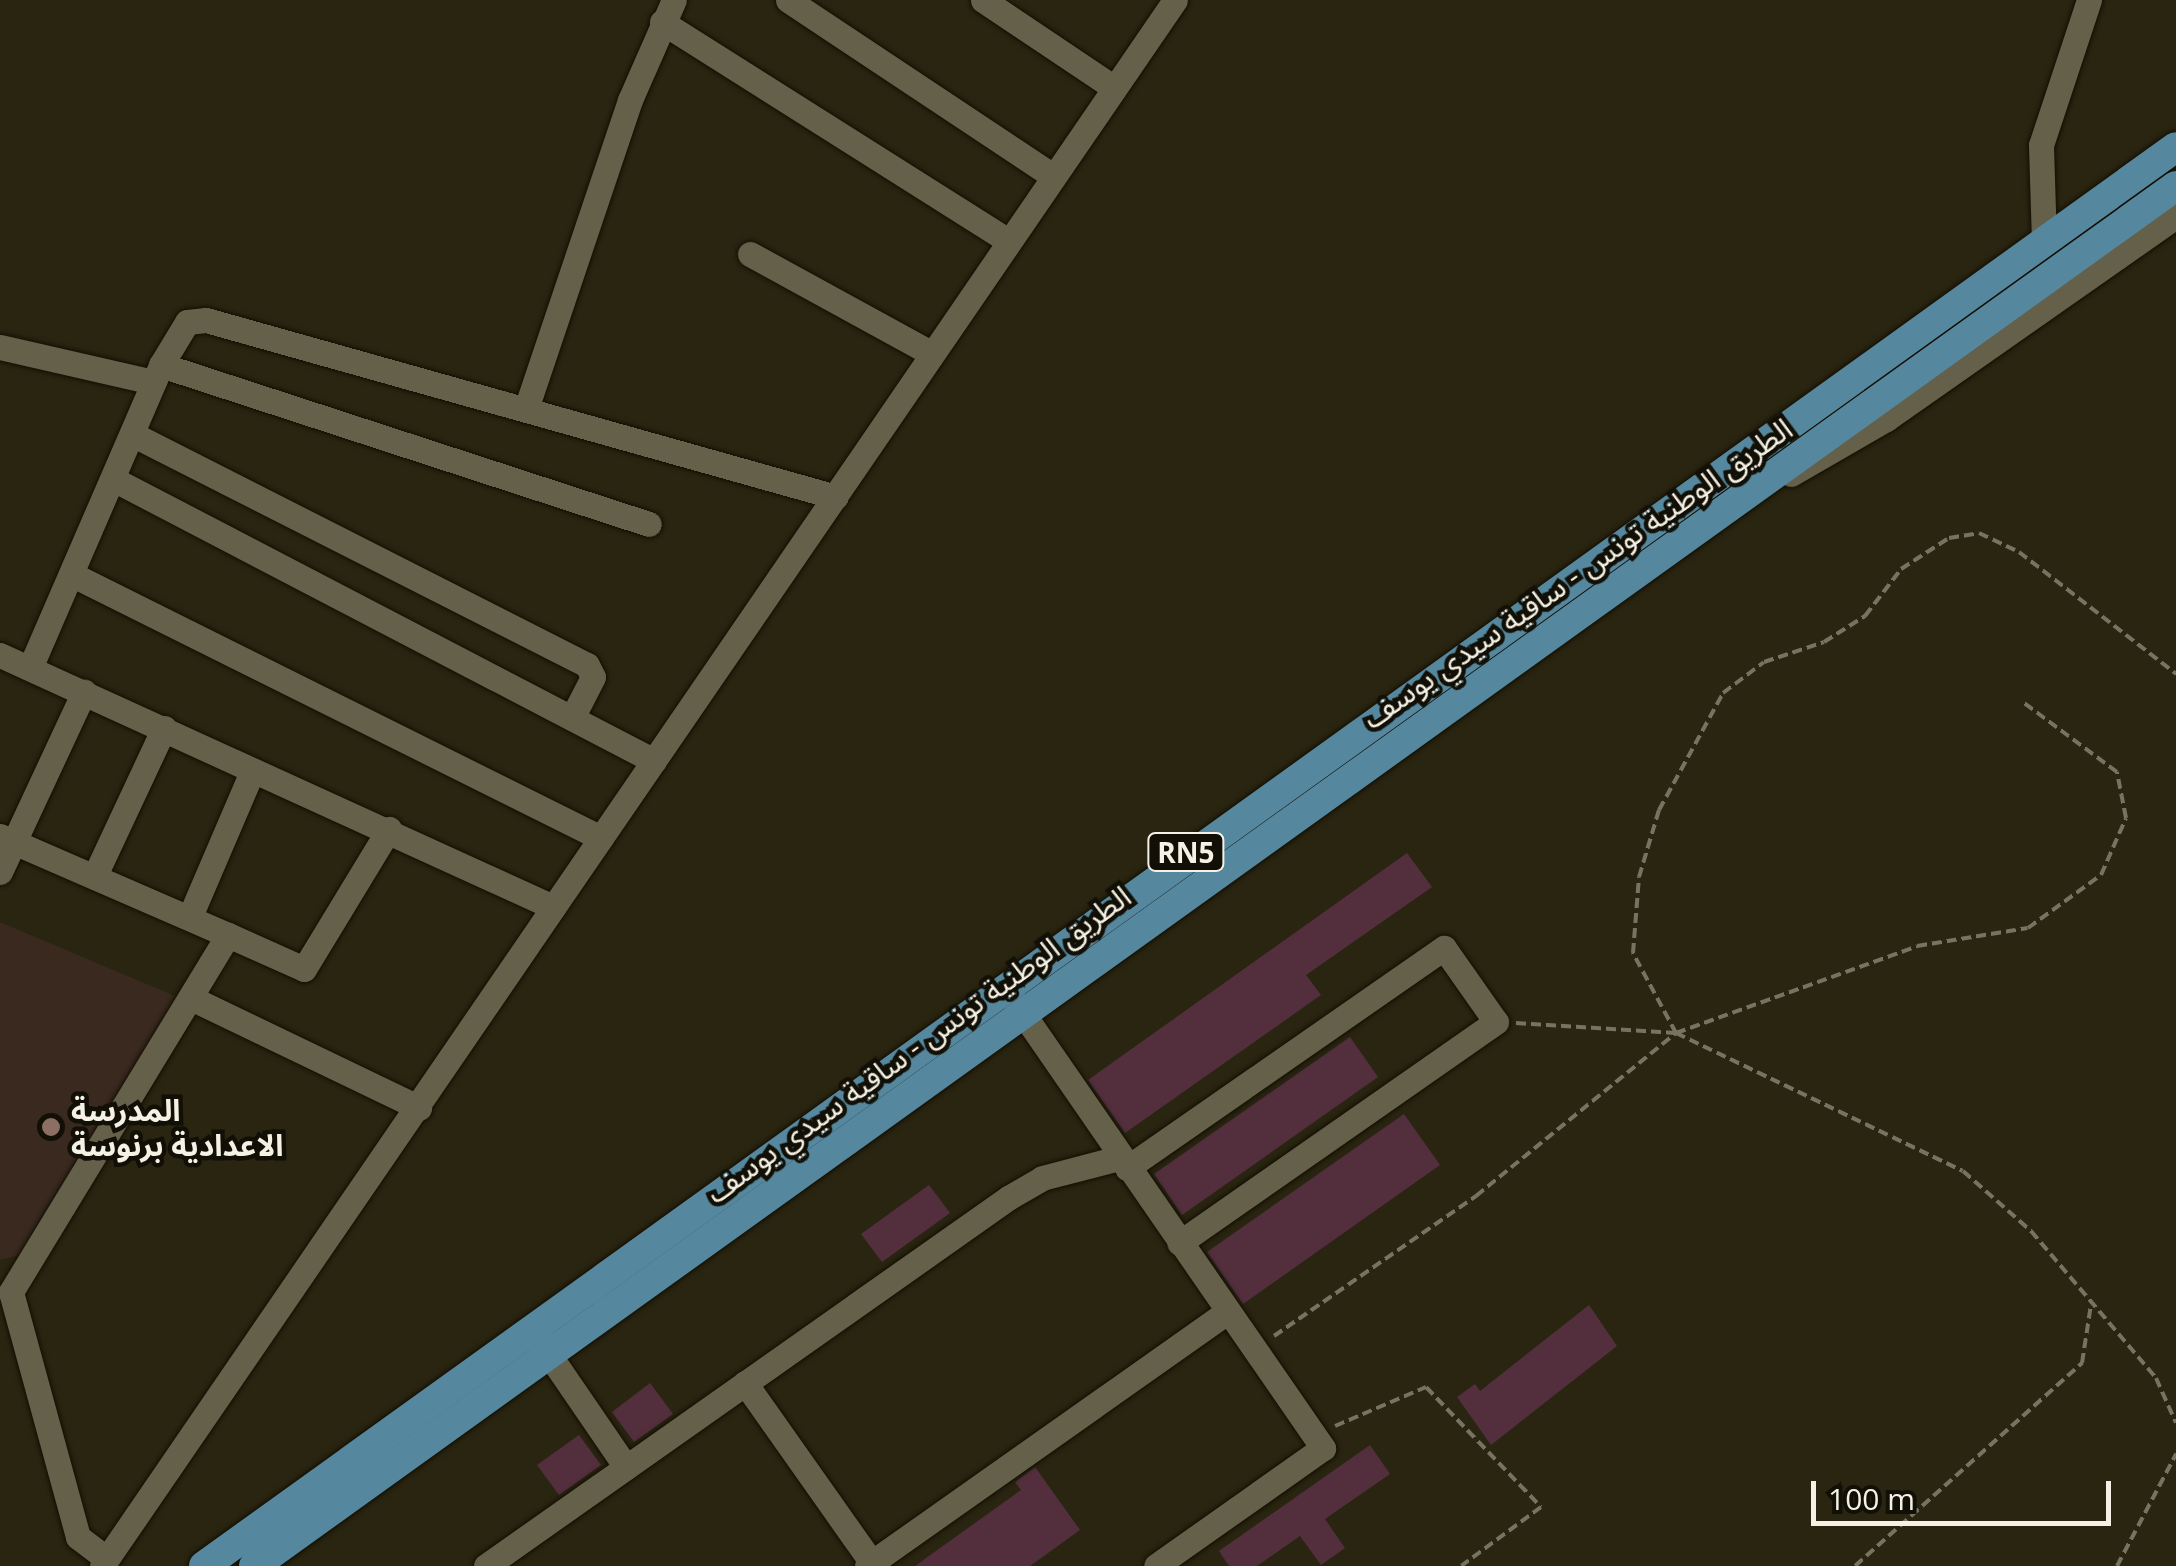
<!DOCTYPE html>
<html>
<head>
<meta charset="utf-8">
<style>
  body { margin:0 }
  #map { position:relative; width:2176px; height:1566px; overflow:hidden; background:#2a2511; font-family:"Open Sans","Noto Sans Arabic",sans-serif }
  div>[style] { position:absolute }
  [style*='--x'] { left:calc(var(--x)*1px); top:calc(var(--y)*1px); width:calc(var(--w)*1px); rotate:calc(var(--a)*1deg) }
  .education>* { inset:0; background:#39291f }
  .building>* { inset:0; background:#532f3e }
  .path>* { height:4px; margin-top:-2px; transform-origin:0; background:repeating-linear-gradient(90deg,#777362 0 10px,transparent 0 15px) }
  .roads { filter:drop-shadow(0 0 2px #130e00) drop-shadow(0 0 2px #130e00) }
  .minor>* { height:25px; margin:-12.5px; padding:0 12.5px; transform-origin:12.5px; border-radius:12.5px; background:#65604a }
  .major>* { height:30px; margin:-15px; padding:0 15px; transform-origin:15px; border-radius:15px; background:#55889f }
  .dots>* { width:28px; height:28px; translate:-50% -50%; box-sizing:border-box; border:5px solid #110f06; border-radius:50% }
  span { translate:-50% -50%; white-space:nowrap; text-align:center; line-height:1.15; -webkit-text-stroke:9px #110f06; paint-order:stroke }
  .shield-label span { padding:2px 8px; background:#110f06; border:2px solid; border-radius:8px; -webkit-text-stroke-width:0 }
  .shield-label { font-size:28px; color:#f5f2e5; font-weight:700 }
  .street-label { font-size:30px; color:#f5f2e5 }
  .poi-label { font-size:30px; color:#f5f2e5; font-weight:700 }
  .left { translate:0 -50%; text-align:left }
  .scale { position:absolute; left:1811px; top:1481px; width:300px; height:45px; box-sizing:border-box; border:5px solid #f5f2e5; border-top:0; padding-left:12px; font-size:30px; line-height:35px; white-space:nowrap; color:#f5f2e5; -webkit-text-stroke:8px #110f06; paint-order:stroke }
</style>
</head>
<body>
<div id="map">
  <div class="education">
    <div style="clip-path:polygon(0 922px,182px 999px,20px 1255px,0 1260px)"></div>
  </div>
  <div class="building">
    <div style="clip-path:polygon(1407px 853px,1432px 887px,1306px 975px,1321px 995px,1125px 1133px,1088px 1080px)"></div>
    <div style="clip-path:polygon(1350px 1037px,1378px 1077px,1182px 1215px,1154px 1174px)"></div>
    <div style="clip-path:polygon(1404px 1114px,1440px 1165px,1243px 1304px,1207px 1252px)"></div>
    <div style="clip-path:polygon(929px 1185px,950px 1213px,882px 1262px,861px 1234px)"></div>
    <div style="clip-path:polygon(1589px 1305px,1617px 1346px,1491px 1445px,1457px 1397px,1475px 1384px,1480px 1391px)"></div>
    <div style="clip-path:polygon(650px 1383px,673px 1414px,634px 1442px,612px 1412px)"></div>
    <div style="clip-path:polygon(579px 1435px,601px 1465px,559px 1495px,537px 1465px)"></div>
    <div style="clip-path:polygon(1370px 1445px,1390px 1474px,1325px 1519px,1345px 1548px,1321px 1565px,1300px 1536px,1257px 1566px,1229px 1566px,1219px 1551px)"></div>
    <div style="clip-path:polygon(1035px 1467px,1080px 1530px,1030px 1566px,915px 1566px,1021px 1490px,1015px 1482px)"></div>
  </div>
  <div class="path">
    <div style="--x:1516;--y:1023;--w:160;--a:3.6"></div>
    <div style="--x:1676;--y:1033;--w:318;--a:25.7"></div>
    <div style="--x:1963;--y:1171;--w:91;--a:41.4"></div>
    <div style="--x:2031;--y:1231;--w:193;--a:49.6"></div>
    <div style="--x:2156;--y:1378;--w:49;--a:66"></div>
    <div style="--x:1676;--y:1033;--w:91;--a:-118.3"></div>
    <div style="--x:1633;--y:953;--w:76;--a:-85.5"></div>
    <div style="--x:1639;--y:877;--w:70;--a:-73.4"></div>
    <div style="--x:1659;--y:810;--w:133;--a:-61.3"></div>
    <div style="--x:1723;--y:693;--w:51;--a:-37.1"></div>
    <div style="--x:1764;--y:662;--w:63;--a:-18.4"></div>
    <div style="--x:1824;--y:642;--w:49;--a:-32.4"></div>
    <div style="--x:1865;--y:616;--w:59;--a:-52.5"></div>
    <div style="--x:1901;--y:569;--w:57;--a:-32.9"></div>
    <div style="--x:1949;--y:538;--w:30;--a:-9"></div>
    <div style="--x:1979;--y:533;--w:44;--a:25.4"></div>
    <div style="--x:2019;--y:552;--w:199;--a:37.8"></div>
    <div style="--x:1274;--y:1336;--w:246;--a:-34.7"></div>
    <div style="--x:1476;--y:1196;--w:258;--a:-39.2"></div>
    <div style="--x:1676;--y:1033;--w:256;--a:-19.8"></div>
    <div style="--x:1917;--y:946;--w:112;--a:-9.2"></div>
    <div style="--x:2028;--y:928;--w:90;--a:-36"></div>
    <div style="--x:2101;--y:875;--w:62;--a:-66.3"></div>
    <div style="--x:2126;--y:818;--w:47;--a:-101.1"></div>
    <div style="--x:2117;--y:772;--w:116;--a:-143.4"></div>
    <div style="--x:1335;--y:1426;--w:99;--a:-23.2"></div>
    <div style="--x:1426;--y:1387;--w:166;--a:46.2"></div>
    <div style="--x:1541;--y:1507;--w:99;--a:143.6"></div>
    <div style="--x:1855;--y:1566;--w:305;--a:-41.8"></div>
    <div style="--x:2082;--y:1363;--w:60;--a:-81.3"></div>
    <div style="--x:2117;--y:1566;--w:127;--a:-62.2"></div>
  </div>
  <div class="roads">
    <div class="minor">
      <div style="--x:788;--y:0;--w:318;--a:33.6"></div>
      <div style="--x:983;--y:0;--w:156;--a:33.8"></div>
      <div style="--x:662;--y:22;--w:409;--a:32.3"></div>
      <div style="--x:2044;--y:242;--w:97;--a:-91.8"></div>
      <div style="--x:2041;--y:145;--w:153;--a:-71.7"></div>
      <div style="--x:750;--y:254;--w:206;--a:28.7"></div>
      <div style="--x:0;--y:347;--w:157;--a:12.9"></div>
      <div style="--x:161;--y:365;--w:50;--a:-58.8"></div>
      <div style="--x:187;--y:322;--w:19;--a:-6"></div>
      <div style="--x:206;--y:320;--w:654;--a:15.69"></div>
      <div style="--x:526;--y:409;--w:326;--a:-71.4"></div>
      <div style="--x:630;--y:100;--w:109;--a:-66.3"></div>
      <div style="--x:132;--y:434;--w:510;--a:26.92"></div>
      <div style="--x:587;--y:665;--w:13;--a:63"></div>
      <div style="--x:593;--y:677;--w:46;--a:117.1"></div>
      <div style="--x:1791;--y:474;--w:110;--a:-30.1"></div>
      <div style="--x:1886;--y:419;--w:354;--a:-35"></div>
      <div style="--x:113;--y:479;--w:610;--a:27.53"></div>
      <div style="--x:71;--y:574;--w:592;--a:26.48"></div>
      <div style="--x:0;--y:655;--w:608;--a:24.5"></div>
      <div style="--x:30;--y:668;--w:330;--a:-66.6"></div>
      <div style="--x:161;--y:365;--w:513;--a:18.05"></div>
      <div style="--x:0;--y:836;--w:249;--a:23.5"></div>
      <div style="--x:228;--y:935;--w:418;--a:121.3"></div>
      <div style="--x:11;--y:1292;--w:254;--a:74.7"></div>
      <div style="--x:78;--y:1537;--w:36;--a:37"></div>
      <div style="--x:97;--y:871;--w:158;--a:-64.9"></div>
      <div style="--x:0;--y:872;--w:199;--a:-65"></div>
      <div style="--x:191;--y:914;--w:155;--a:-66.8"></div>
      <div style="--x:228;--y:935;--w:83;--a:24.1"></div>
      <div style="--x:304;--y:969;--w:164;--a:-58.7"></div>
      <div style="--x:193;--y:999;--w:251;--a:25.7"></div>
      <div style="--x:1013;--y:999;--w:546;--a:55.38"></div>
      <div style="--x:1323;--y:1448;--w:204;--a:144.8"></div>
      <div style="--x:1127;--y:1168;--w:386;--a:-34.8"></div>
      <div style="--x:1444;--y:948;--w:90;--a:54.9"></div>
      <div style="--x:1496;--y:1022;--w:386;--a:145.1"></div>
      <div style="--x:539;--y:1340;--w:154;--a:55.6"></div>
      <div style="--x:745;--y:1383;--w:224;--a:54.8"></div>
      <div style="--x:102;--y:1566;--w:1898;--a:-55.58"></div>
      <div style="--x:486;--y:1566;--w:639;--a:-35.18"></div>
      <div style="--x:1008;--y:1198;--w:39;--a:-30"></div>
      <div style="--x:1042;--y:1178;--w:80;--a:-14.6"></div>
      <div style="--x:867;--y:1566;--w:441;--a:-35.2"></div>
    </div>
    <div class="major">
      <div style="--x:204;--y:1566;--w:2429;--a:-35.74"></div>
      <div style="--x:254;--y:1566;--w:2366;--a:-35.68"></div>
    </div>
  </div>
  <div class="dots">
    <div style="left:51px;top:1127px;background:#8d6e63"></div>
  </div>
  <div class="shield-label">
    <span style="left:1186px;top:852px">RN5</span>
  </div>
  <div class="street-label">
    <span style="left:1577px;top:573px;rotate:-35deg">الطريق الوطنية تونس - ساقية سيدي يوسف</span>
    <span style="left:918px;top:1044px;rotate:-36deg">الطريق الوطنية تونس - ساقية سيدي يوسف</span>
  </div>
  <div class="poi-label">
    <span class="left" style="left:71px;top:1127px">المدرسة<br>الاعدادية برنوسة</span>
  </div>
  <div class="scale">100 m</div>
</div>
</body>
</html>
